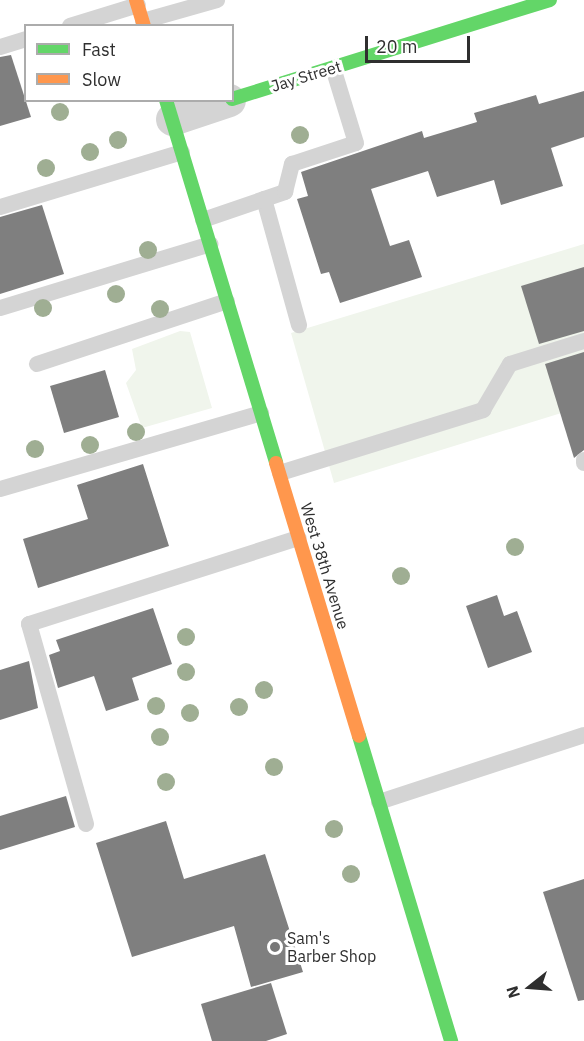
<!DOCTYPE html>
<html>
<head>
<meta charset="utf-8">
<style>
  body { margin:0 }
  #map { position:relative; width:584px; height:1041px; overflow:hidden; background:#fff; font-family:"IBM Plex Sans",sans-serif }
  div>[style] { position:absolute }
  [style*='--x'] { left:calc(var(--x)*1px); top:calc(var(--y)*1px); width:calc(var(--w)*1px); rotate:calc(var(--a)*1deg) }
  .green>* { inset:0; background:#f0f5ec }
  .building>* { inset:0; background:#7f7f7f }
  .lane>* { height:16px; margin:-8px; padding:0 8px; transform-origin:8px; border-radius:8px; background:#d4d4d4 }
  .street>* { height:33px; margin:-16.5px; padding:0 16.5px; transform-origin:16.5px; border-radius:16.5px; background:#d4d4d4 }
  .fast>* { height:14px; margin:-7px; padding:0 7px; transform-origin:7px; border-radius:7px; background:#63d668 }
  .slow>* { height:14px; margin:-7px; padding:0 7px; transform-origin:7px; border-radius:7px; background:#ff974d }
  .trees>* { width:18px; height:18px; margin:-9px; border-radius:50%; background:#9fae93 }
  .dots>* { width:16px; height:16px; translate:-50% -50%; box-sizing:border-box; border:3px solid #fff; border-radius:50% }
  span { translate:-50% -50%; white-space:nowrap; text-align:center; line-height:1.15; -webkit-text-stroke:6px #fff; paint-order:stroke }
  .street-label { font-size:16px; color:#2f2f2f }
  .poi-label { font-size:16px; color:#2f2f2f }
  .left { translate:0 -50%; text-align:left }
  .legend { position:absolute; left:24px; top:24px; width:210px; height:78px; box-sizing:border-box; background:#fff; border:2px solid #acacac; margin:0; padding:8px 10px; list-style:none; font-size:18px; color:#2f2f2f }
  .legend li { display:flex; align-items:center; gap:12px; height:30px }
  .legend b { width:30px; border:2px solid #acacac }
  .north { position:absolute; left:500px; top:957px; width:60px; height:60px; -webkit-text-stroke:4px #fff; paint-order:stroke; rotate:253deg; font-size:16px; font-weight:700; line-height:24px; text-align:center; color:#2f2f2f }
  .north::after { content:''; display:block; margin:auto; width:21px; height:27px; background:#2f2f2f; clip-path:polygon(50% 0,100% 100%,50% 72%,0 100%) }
  .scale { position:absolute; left:365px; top:36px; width:105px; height:27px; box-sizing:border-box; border:3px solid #2f2f2f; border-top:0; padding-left:8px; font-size:18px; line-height:21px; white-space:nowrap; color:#2f2f2f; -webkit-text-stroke:4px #fff; paint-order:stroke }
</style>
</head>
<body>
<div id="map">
  <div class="green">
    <div style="clip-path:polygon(584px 244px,584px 406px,334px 483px,291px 333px)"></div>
    <div style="clip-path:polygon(180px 331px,190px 332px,212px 408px,142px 428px,126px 383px,136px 370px,132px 349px)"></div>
  </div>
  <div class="building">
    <div style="clip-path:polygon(11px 55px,31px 117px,0 126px,0 57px)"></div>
    <div style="clip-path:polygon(584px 91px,584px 137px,551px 148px,563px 186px,501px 205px,494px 180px,437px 197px,428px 171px,371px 189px,390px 246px,409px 240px,422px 277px,340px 303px,329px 272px,321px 274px,297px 199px,308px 196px,301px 172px,422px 131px,424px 138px,477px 122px,474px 113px,536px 95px,539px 104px)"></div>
    <div style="clip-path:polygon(42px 205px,64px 274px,0 294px,0 217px)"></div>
    <div style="clip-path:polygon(584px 267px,584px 331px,539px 344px,521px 286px)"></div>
    <div style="clip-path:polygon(584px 352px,584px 450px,574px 458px,545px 364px)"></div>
    <div style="clip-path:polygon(105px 370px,119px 417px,64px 433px,50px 386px)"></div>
    <div style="clip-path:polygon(143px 464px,169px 546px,38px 588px,23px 539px,88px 519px,77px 485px)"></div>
    <div style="clip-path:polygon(497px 595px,504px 616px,517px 611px,532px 652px,488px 668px,466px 606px)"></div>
    <div style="clip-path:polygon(153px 608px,172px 664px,132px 678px,139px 700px,106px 711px,94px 676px,58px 688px,49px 655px,60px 651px,56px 640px)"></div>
    <div style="clip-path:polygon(29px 661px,38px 708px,0 720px,0 670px)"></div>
    <div style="clip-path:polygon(66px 796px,75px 827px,0 850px,0 816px)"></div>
    <div style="clip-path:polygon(166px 821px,184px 879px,265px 854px,303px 972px,251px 987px,234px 926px,132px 957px,96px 843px)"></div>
    <div style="clip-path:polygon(584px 879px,584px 1000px,578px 1001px,543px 892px)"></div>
    <div style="clip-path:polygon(271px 983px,287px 1034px,266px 1041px,212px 1041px,201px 1004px)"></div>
  </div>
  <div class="lane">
    <div style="--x:143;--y:21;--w:77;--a:-15.8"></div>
    <div style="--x:70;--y:26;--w:71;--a:-17.2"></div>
    <div style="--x:0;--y:47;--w:27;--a:-17"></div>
    <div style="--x:264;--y:199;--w:131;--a:74.5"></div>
    <div style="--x:0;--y:207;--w:190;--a:-16.8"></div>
    <div style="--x:203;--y:220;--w:87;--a:-18.9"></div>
    <div style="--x:285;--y:192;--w:29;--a:-76"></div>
    <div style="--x:292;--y:164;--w:67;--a:-18.2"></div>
    <div style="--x:356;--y:143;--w:78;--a:-107"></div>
    <div style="--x:0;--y:308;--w:220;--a:-16.9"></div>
    <div style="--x:37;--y:364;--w:200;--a:-18.3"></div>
    <div style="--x:584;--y:460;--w:3;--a:90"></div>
    <div style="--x:280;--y:473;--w:213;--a:-17.2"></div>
    <div style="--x:483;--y:410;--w:53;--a:-59.6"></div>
    <div style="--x:510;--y:364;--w:77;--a:-17.3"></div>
    <div style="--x:0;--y:489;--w:272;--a:-16.2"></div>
    <div style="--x:379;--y:802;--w:216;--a:-18.1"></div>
    <div style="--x:86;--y:824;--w:208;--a:-105.9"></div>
    <div style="--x:29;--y:624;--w:283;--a:-17.7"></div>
  </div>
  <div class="street">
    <div style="--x:172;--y:119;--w:60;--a:-18.4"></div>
  </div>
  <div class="fast">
    <div style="--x:232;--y:99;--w:333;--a:-17.3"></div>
    <div style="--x:166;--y:100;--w:379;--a:73.1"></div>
    <div style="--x:359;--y:736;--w:319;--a:73.2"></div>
  </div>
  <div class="slow">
    <div style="--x:136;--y:0;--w:27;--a:73"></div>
    <div style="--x:276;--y:463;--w:285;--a:73.1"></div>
  </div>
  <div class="trees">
    <div style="left:60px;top:112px"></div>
    <div style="left:300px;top:135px"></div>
    <div style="left:118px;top:140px"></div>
    <div style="left:90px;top:152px"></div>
    <div style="left:46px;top:168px"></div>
    <div style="left:148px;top:250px"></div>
    <div style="left:116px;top:294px"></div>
    <div style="left:43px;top:308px"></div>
    <div style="left:160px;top:309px"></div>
    <div style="left:136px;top:432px"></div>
    <div style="left:90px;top:445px"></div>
    <div style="left:35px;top:449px"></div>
    <div style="left:515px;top:547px"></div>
    <div style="left:401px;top:576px"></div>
    <div style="left:186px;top:637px"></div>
    <div style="left:186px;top:672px"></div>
    <div style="left:264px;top:690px"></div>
    <div style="left:156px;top:706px"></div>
    <div style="left:239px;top:707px"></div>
    <div style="left:190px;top:713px"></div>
    <div style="left:160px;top:737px"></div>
    <div style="left:274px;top:767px"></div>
    <div style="left:166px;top:782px"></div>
    <div style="left:334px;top:829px"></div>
    <div style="left:351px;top:874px"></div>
  </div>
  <div class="dots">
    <div style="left:275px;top:947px;background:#787878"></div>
  </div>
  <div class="street-label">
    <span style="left:306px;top:76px;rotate:-17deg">Jay Street</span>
    <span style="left:325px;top:566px;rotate:73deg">West 38th Avenue</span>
  </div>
  <div class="poi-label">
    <span class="left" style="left:287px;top:947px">Sam's<br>Barber Shop</span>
  </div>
  <ul class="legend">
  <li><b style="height:8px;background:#63d668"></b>Fast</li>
  <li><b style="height:8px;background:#ff974d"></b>Slow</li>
  </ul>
  <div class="north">N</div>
  <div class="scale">20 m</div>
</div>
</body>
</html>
